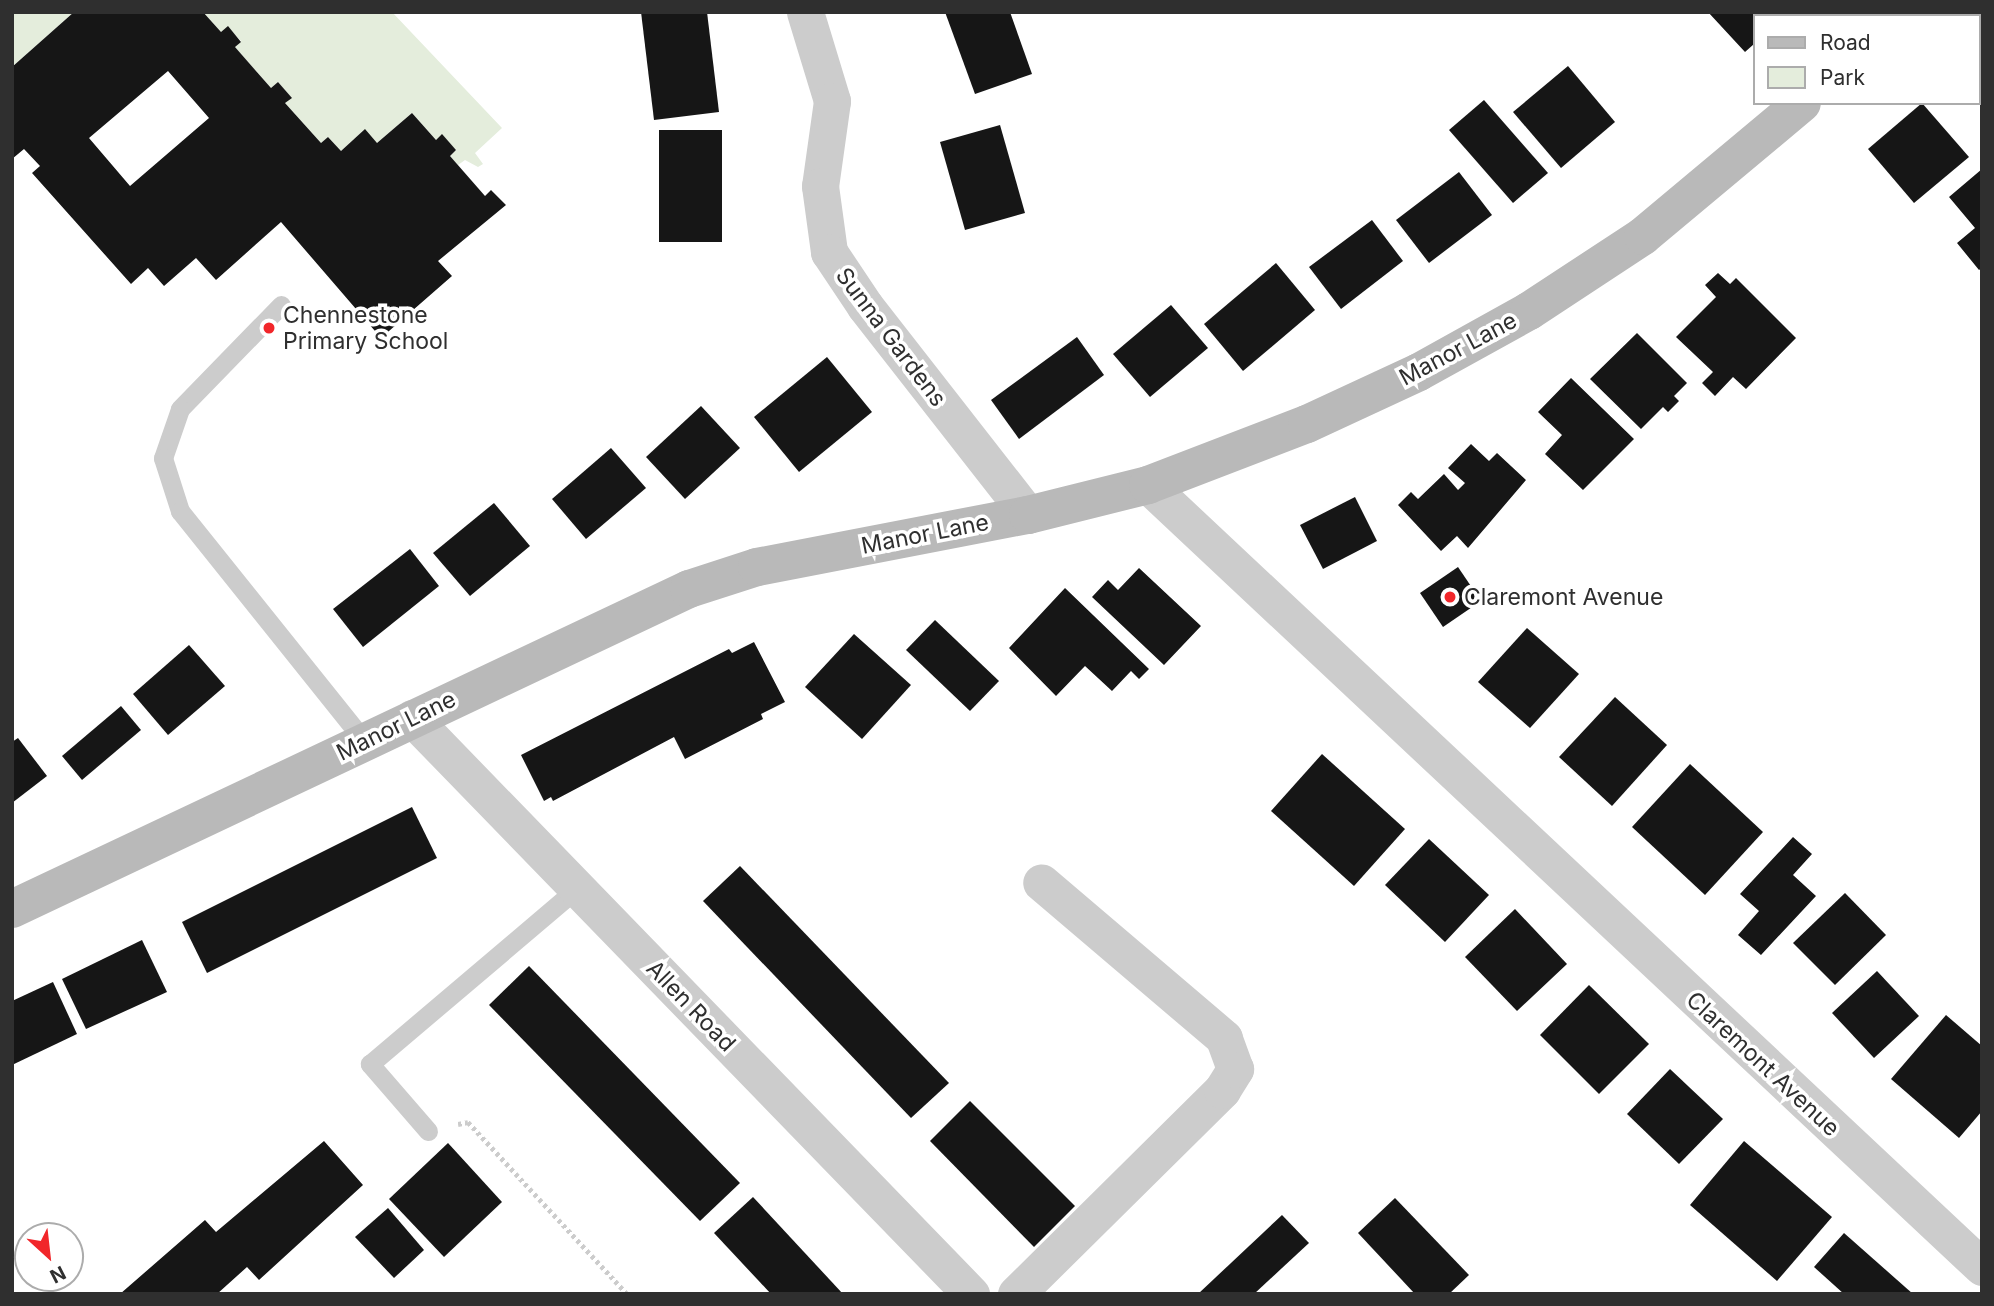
<!DOCTYPE html>
<html>
<head>
<meta charset="utf-8">
<style>
  body { margin:0 }
  #map { position:relative; width:1994px; height:1306px; overflow:hidden; background:#fff; font-family:Inter,sans-serif }
  div>[style] { position:absolute }
  [style*='--x'] { left:calc(var(--x)*1px); top:calc(var(--y)*1px); width:calc(var(--w)*1px); rotate:calc(var(--a)*1deg) }
  .green>* { inset:0; background:#e4eddc }
  .building>* { inset:0; background:#161616 }
  .path>* { height:4.5px; margin-top:-2.25px; transform-origin:0; background:repeating-linear-gradient(90deg,#ccc 0 3.5px,transparent 0 7px) }
  .lane>* { height:19px; margin:-9.5px; padding:0 9.5px; transform-origin:9.5px; border-radius:9.5px; background:#ccc }
  .street>* { height:37px; margin:-18.5px; padding:0 18.5px; transform-origin:18.5px; border-radius:18.5px; background:#ccc }
  .secondary>* { height:38px; margin:-19px; padding:0 19px; transform-origin:19px; border-radius:19px; background:#b9b9b9 }
  .dots>* { width:19px; height:19px; translate:-50% -50%; box-sizing:border-box; border:4px solid #fff; border-radius:50% }
  span { translate:-50% -50%; white-space:nowrap; text-align:center; line-height:1.15; -webkit-text-stroke:7px #fff; paint-order:stroke }
  .poi-label { font-size:23px; color:#2f2f2f }
  .left { translate:0 -50%; text-align:left }
  .street-label { font-size:23px; color:#2f2f2f }
  .frame { position:absolute; inset:0; border:14px solid #2f2f2f; pointer-events:none }
  .legend { position:absolute; left:1753px; top:14px; width:228px; height:91px; box-sizing:border-box; background:#fff; border:2px solid #acacac; margin:0; padding:9px 12px; list-style:none; font-size:21px; color:#2f2f2f }
  .legend li { display:flex; align-items:center; gap:14px; height:35px }
  .legend b { width:35px; border:2px solid #acacac }
  .north { position:absolute; left:14px; top:1222px; width:70px; height:70px; box-sizing:border-box; background:#fff; border:2px solid #acacac; border-radius:50%; rotate:153deg; font-size:19px; font-weight:700; line-height:28px; text-align:center; color:#2f2f2f }
  .north::after { content:''; display:block; margin:auto; width:24px; height:32px; background:#f1262a; clip-path:polygon(50% 0,100% 100%,50% 72%,0 100%) }
</style>
</head>
<body>
<div id="map">
  <div class="green">
    <div style="clip-path:polygon(12px 12px,74px 12px,12px 67px)"></div>
    <div style="clip-path:polygon(203px 12px,392px 12px,502px 128px,475px 153px,483px 164px,478px 167px,465px 160px,458px 165px,450px 156px,456px 150px,442px 135px,436px 140px,412px 113px,377px 143px,364px 130px,341px 151px,328px 137px,321px 143px,285px 103px,291px 97px,278px 82px,271px 88px,235px 47px,241px 41px,228px 27px,221px 32px)"></div>
  </div>
  <div class="building">
    <div style="clip-path:polygon(evenodd,74px 12px,203px 12px,221px 32px,228px 26px,241px 42px,235px 47px,271px 88px,278px 82px,292px 98px,285px 103px,321px 143px,328px 137px,341px 151px,365px 129px,377px 143px,412px 113px,436px 140px,442px 134px,456px 150px,450px 156px,485px 196px,491px 190px,506px 205px,438px 261px,452px 276px,381px 338px,281px 222px,216px 280px,196px 258px,164px 286px,148px 268px,131px 284px,32px 173px,40px 166px,24px 149px,12px 159px,12px 67px,74px 12px,168px 71px,209px 118px,130px 186px,89px 138px,168px 71px)"></div>
    <div style="clip-path:polygon(641px 12px,707px 12px,719px 112px,654px 120px)"></div>
    <div style="clip-path:polygon(945px 12px,1010px 12px,1032px 74px,975px 94px)"></div>
    <div style="clip-path:polygon(1708px 12px,1788px 12px,1754px 16px,1754px 44px,1745px 52px)"></div>
    <div style="clip-path:polygon(1568px 66px,1615px 122px,1561px 168px,1513px 112px)"></div>
    <div style="clip-path:polygon(1484px 100px,1548px 173px,1513px 203px,1449px 130px)"></div>
    <div style="clip-path:polygon(1922px 103px,1969px 157px,1914px 203px,1868px 149px)"></div>
    <div style="clip-path:polygon(1000px 125px,1025px 213px,965px 230px,940px 142px)"></div>
    <div style="clip-path:polygon(659px 130px,722px 130px,722px 242px,659px 242px)"></div>
    <div style="clip-path:polygon(1982px 169px,1982px 268px,1979px 270px,1957px 243px,1975px 228px,1949px 197px)"></div>
    <div style="clip-path:polygon(1459px 172px,1492px 215px,1429px 263px,1396px 220px)"></div>
    <div style="clip-path:polygon(1372px 220px,1403px 261px,1341px 309px,1309px 267px)"></div>
    <div style="clip-path:polygon(1276px 263px,1315px 310px,1243px 371px,1204px 324px)"></div>
    <div style="clip-path:polygon(1718px 273px,1730px 284px,1736px 278px,1796px 338px,1746px 389px,1733px 377px,1715px 396px,1702px 383px,1713px 372px,1676px 337px,1716px 297px,1705px 285px)"></div>
    <div style="clip-path:polygon(1171px 305px,1208px 348px,1150px 397px,1113px 354px)"></div>
    <div style="clip-path:polygon(1637px 333px,1687px 383px,1674px 396px,1679px 401px,1668px 412px,1663px 407px,1641px 429px,1590px 379px)"></div>
    <div style="clip-path:polygon(1077px 337px,1104px 375px,1019px 439px,991px 400px)"></div>
    <div style="clip-path:polygon(827px 357px,872px 412px,799px 472px,754px 417px)"></div>
    <div style="clip-path:polygon(1571px 378px,1634px 439px,1583px 490px,1545px 454px,1562px 435px,1538px 412px)"></div>
    <div style="clip-path:polygon(701px 406px,740px 448px,685px 499px,646px 457px)"></div>
    <div style="clip-path:polygon(1471px 444px,1489px 461px,1497px 453px,1526px 480px,1468px 548px,1457px 536px,1441px 551px,1398px 505px,1411px 492px,1418px 499px,1444px 474px,1458px 490px,1465px 483px,1448px 468px)"></div>
    <div style="clip-path:polygon(611px 448px,646px 488px,586px 539px,552px 499px)"></div>
    <div style="clip-path:polygon(1355px 497px,1377px 541px,1323px 569px,1300px 525px)"></div>
    <div style="clip-path:polygon(494px 503px,530px 546px,470px 596px,433px 553px)"></div>
    <div style="clip-path:polygon(410px 549px,439px 586px,363px 647px,333px 609px)"></div>
    <div style="clip-path:polygon(1458px 567px,1481px 601px,1443px 627px,1420px 593px)"></div>
    <div style="clip-path:polygon(1139px 568px,1201px 626px,1164px 665px,1092px 597px,1108px 580px,1118px 590px)"></div>
    <div style="clip-path:polygon(1065px 588px,1149px 669px,1139px 679px,1131px 671px,1112px 691px,1085px 666px,1056px 696px,1009px 648px)"></div>
    <div style="clip-path:polygon(935px 620px,999px 681px,970px 711px,906px 650px)"></div>
    <div style="clip-path:polygon(1527px 628px,1579px 674px,1530px 728px,1478px 682px)"></div>
    <div style="clip-path:polygon(854px 634px,911px 685px,862px 739px,805px 687px)"></div>
    <div style="clip-path:polygon(754px 642px,785px 702px,761px 714px,763px 719px,685px 759px,674px 737px,553px 801px,551px 797px,544px 801px,521px 755px,729px 649px,732px 653px)"></div>
    <div style="clip-path:polygon(189px 645px,225px 686px,168px 735px,133px 694px)"></div>
    <div style="clip-path:polygon(1615px 697px,1667px 745px,1612px 806px,1559px 757px)"></div>
    <div style="clip-path:polygon(121px 706px,141px 730px,82px 780px,62px 756px)"></div>
    <div style="clip-path:polygon(18px 738px,47px 776px,12px 803px,12px 742px)"></div>
    <div style="clip-path:polygon(1322px 754px,1405px 829px,1354px 886px,1271px 811px)"></div>
    <div style="clip-path:polygon(1690px 764px,1763px 832px,1705px 895px,1632px 827px)"></div>
    <div style="clip-path:polygon(412px 807px,437px 858px,207px 973px,182px 922px)"></div>
    <div style="clip-path:polygon(1793px 837px,1812px 854px,1793px 875px,1816px 896px,1761px 955px,1738px 935px,1759px 911px,1740px 894px)"></div>
    <div style="clip-path:polygon(1429px 839px,1489px 895px,1445px 942px,1385px 885px)"></div>
    <div style="clip-path:polygon(740px 866px,949px 1083px,911px 1118px,703px 901px)"></div>
    <div style="clip-path:polygon(1845px 893px,1886px 935px,1835px 985px,1793px 943px)"></div>
    <div style="clip-path:polygon(1515px 909px,1567px 964px,1517px 1011px,1465px 957px)"></div>
    <div style="clip-path:polygon(142px 940px,167px 992px,86px 1029px,62px 979px)"></div>
    <div style="clip-path:polygon(529px 966px,740px 1183px,700px 1221px,489px 1005px)"></div>
    <div style="clip-path:polygon(1877px 971px,1919px 1016px,1874px 1058px,1832px 1013px)"></div>
    <div style="clip-path:polygon(53px 982px,77px 1034px,12px 1065px,12px 1001px)"></div>
    <div style="clip-path:polygon(1589px 985px,1649px 1044px,1599px 1094px,1540px 1035px)"></div>
    <div style="clip-path:polygon(1946px 1015px,1982px 1046px,1982px 1111px,1959px 1138px,1891px 1079px)"></div>
    <div style="clip-path:polygon(1670px 1069px,1723px 1119px,1679px 1164px,1627px 1114px)"></div>
    <div style="clip-path:polygon(970px 1101px,1075px 1206px,1034px 1247px,930px 1141px)"></div>
    <div style="clip-path:polygon(324px 1141px,363px 1185px,259px 1280px,247px 1267px,217px 1294px,120px 1294px,205px 1220px,216px 1232px)"></div>
    <div style="clip-path:polygon(1744px 1141px,1832px 1217px,1777px 1281px,1690px 1205px)"></div>
    <div style="clip-path:polygon(448px 1143px,502px 1202px,444px 1257px,389px 1199px)"></div>
    <div style="clip-path:polygon(753px 1197px,843px 1294px,771px 1294px,714px 1233px)"></div>
    <div style="clip-path:polygon(1395px 1198px,1469px 1275px,1449px 1294px,1415px 1294px,1358px 1233px)"></div>
    <div style="clip-path:polygon(388px 1208px,424px 1250px,394px 1278px,355px 1237px)"></div>
    <div style="clip-path:polygon(1282px 1215px,1309px 1243px,1254px 1294px,1198px 1294px)"></div>
    <div style="clip-path:polygon(1844px 1233px,1913px 1294px,1844px 1294px,1814px 1267px)"></div>
  </div>
  <div class="path">
    <div style="--x:458;--y:1124;--w:10;--a:-11"></div>
    <div style="--x:468;--y:1122;--w:234;--a:47.2"></div>
  </div>
  <div class="lane">
    <div style="--x:281;--y:305;--w:145;--a:134.2"></div>
    <div style="--x:180;--y:409;--w:52;--a:109.1"></div>
    <div style="--x:163;--y:458;--w:56;--a:72.2"></div>
    <div style="--x:180;--y:511;--w:295;--a:51.3"></div>
    <div style="--x:428;--y:1131;--w:89;--a:-130.9"></div>
    <div style="--x:370;--y:1064;--w:270;--a:-40.3"></div>
  </div>
  <div class="street">
    <div style="--x:805;--y:12;--w:93;--a:73.1"></div>
    <div style="--x:832;--y:101;--w:86;--a:98"></div>
    <div style="--x:820;--y:186;--w:67;--a:82.2"></div>
    <div style="--x:829;--y:252;--w:65;--a:56.3"></div>
    <div style="--x:865;--y:306;--w:265;--a:52"></div>
    <div style="--x:1148;--y:485;--w:1143;--a:43.16"></div>
    <div style="--x:412;--y:718;--w:803;--a:45.86"></div>
    <div style="--x:1016;--y:1294;--w:290;--a:-44.7"></div>
    <div style="--x:1222;--y:1090;--w:25;--a:-58"></div>
    <div style="--x:1235;--y:1069;--w:33;--a:-110"></div>
    <div style="--x:1224;--y:1038;--w:240;--a:-139.6"></div>
  </div>
  <div class="secondary">
    <div style="--x:1908;--y:16;--w:6;--a:-45"></div>
    <div style="--x:12;--y:909;--w:749;--a:-25.3"></div>
    <div style="--x:689;--y:589;--w:71;--a:-17.9"></div>
    <div style="--x:757;--y:567;--w:276;--a:-10.9"></div>
    <div style="--x:1028;--y:515;--w:124;--a:-14"></div>
    <div style="--x:1148;--y:485;--w:170;--a:-21"></div>
    <div style="--x:1307;--y:424;--w:123;--a:-24.9"></div>
    <div style="--x:1419;--y:372;--w:126;--a:-29"></div>
    <div style="--x:1529;--y:311;--w:136;--a:-33.3"></div>
    <div style="--x:1643;--y:236;--w:207;--a:-39.9"></div>
  </div>
  <div class="dots">
    <div style="left:269px;top:328px;background:#f1262a"></div>
    <div style="left:1450px;top:597px;background:#f1262a"></div>
  </div>
  <div class="poi-label">
    <span class="left" style="left:283px;top:328px">Chennestone<br>Primary School</span>
    <span class="left" style="left:1464px;top:597px">Claremont Avenue</span>
  </div>
  <div class="street-label">
    <span style="left:891px;top:337px;rotate:53deg">Sunna Gardens</span>
    <span style="left:1458px;top:349px;rotate:-28deg">Manor Lane</span>
    <span style="left:925px;top:534px;rotate:-11deg">Manor Lane</span>
    <span style="left:396px;top:726px;rotate:-26deg">Manor Lane</span>
    <span style="left:691px;top:1006px;rotate:46deg">Allen Road</span>
    <span style="left:1763px;top:1064px;rotate:43deg">Claremont Avenue</span>
  </div>
  <div class="frame"></div>
  <ul class="legend">
  <li><b style="height:9px;background:#b9b9b9"></b>Road</li>
  <li><b style="height:19px;background:#e4eddc"></b>Park</li>
  </ul>
  <div class="north">N</div>
</div>
</body>
</html>
